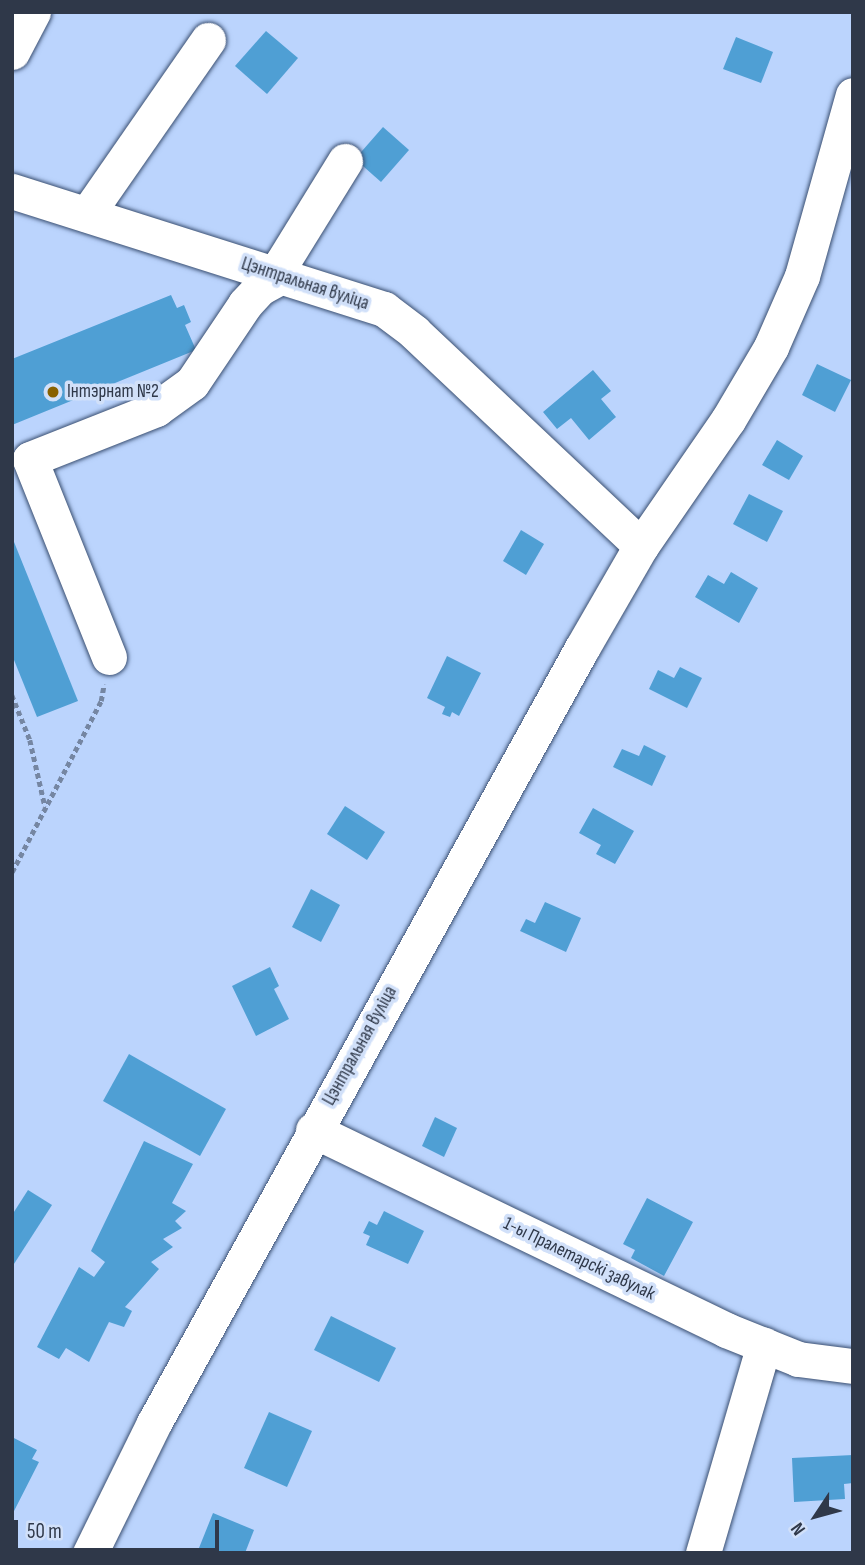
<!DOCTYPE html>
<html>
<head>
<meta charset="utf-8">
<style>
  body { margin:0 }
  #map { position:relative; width:865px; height:1565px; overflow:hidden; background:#bbd4fd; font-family:"Sofia Sans Condensed",sans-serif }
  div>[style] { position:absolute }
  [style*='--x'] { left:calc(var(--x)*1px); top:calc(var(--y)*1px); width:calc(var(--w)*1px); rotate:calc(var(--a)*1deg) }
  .building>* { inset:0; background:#4f9fd4 }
  .path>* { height:4.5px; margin-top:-2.25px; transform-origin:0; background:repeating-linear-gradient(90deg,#7586a2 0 5px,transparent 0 8.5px) }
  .roads { filter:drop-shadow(0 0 2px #3a4f71) drop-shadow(0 0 2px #3a4f71) }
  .minor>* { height:35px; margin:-17.5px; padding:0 17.5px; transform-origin:17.5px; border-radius:17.5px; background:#fff }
  .dots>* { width:19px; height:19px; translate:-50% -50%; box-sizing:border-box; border:4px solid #d1e0f9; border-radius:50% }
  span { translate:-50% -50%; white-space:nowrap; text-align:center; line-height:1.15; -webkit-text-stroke:7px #d1e0f9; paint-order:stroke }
  .street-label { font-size:19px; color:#2f3849 }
  .poi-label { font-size:19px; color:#2f3849 }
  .left { translate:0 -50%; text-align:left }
  .frame { position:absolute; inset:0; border:14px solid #2f3849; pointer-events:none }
  .north { position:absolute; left:781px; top:1481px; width:70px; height:70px; -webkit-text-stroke:5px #d1e0f9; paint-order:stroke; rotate:234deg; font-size:19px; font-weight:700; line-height:28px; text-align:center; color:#2f3849 }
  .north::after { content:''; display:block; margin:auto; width:24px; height:32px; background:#2f3849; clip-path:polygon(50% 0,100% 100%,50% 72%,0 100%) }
  .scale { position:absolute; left:14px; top:1520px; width:205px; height:32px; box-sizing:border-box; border:4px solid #2f3849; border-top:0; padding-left:9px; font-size:21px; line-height:24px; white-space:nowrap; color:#2f3849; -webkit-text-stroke:5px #d1e0f9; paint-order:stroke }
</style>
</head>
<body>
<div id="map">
  <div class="building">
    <div style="clip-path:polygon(266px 31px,298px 58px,267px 94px,235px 66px)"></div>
    <div style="clip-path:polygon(736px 37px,773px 52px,761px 83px,723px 69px)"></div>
    <div style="clip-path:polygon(383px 127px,409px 150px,381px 182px,355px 159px)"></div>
    <div style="clip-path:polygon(171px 295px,177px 308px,184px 305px,191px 322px,185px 325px,196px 350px,12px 425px,12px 359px)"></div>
    <div style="clip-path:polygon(817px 364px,851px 380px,835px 412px,802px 395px)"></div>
    <div style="clip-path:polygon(593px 370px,611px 391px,601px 399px,616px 417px,589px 440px,571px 418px,557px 429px,543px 412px)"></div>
    <div style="clip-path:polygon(777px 440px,803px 456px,789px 480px,762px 465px)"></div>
    <div style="clip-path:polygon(749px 494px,783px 511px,767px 542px,733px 524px)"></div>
    <div style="clip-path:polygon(521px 530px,544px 544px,526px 575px,503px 561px)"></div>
    <div style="clip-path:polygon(12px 537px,78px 701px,37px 717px,12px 655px)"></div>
    <div style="clip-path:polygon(731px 572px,758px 588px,739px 623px,695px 597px,708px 575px,724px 584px)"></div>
    <div style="clip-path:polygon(447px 656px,481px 673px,459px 716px,452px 712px,450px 717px,442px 714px,445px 707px,427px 698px)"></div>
    <div style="clip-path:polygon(680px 667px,702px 678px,687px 708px,649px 689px,658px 670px,674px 678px)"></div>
    <div style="clip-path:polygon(644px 745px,666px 756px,652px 786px,613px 767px,622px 749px,639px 756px)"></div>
    <div style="clip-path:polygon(345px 806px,385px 832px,367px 860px,327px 834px)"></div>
    <div style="clip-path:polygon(593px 808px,634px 831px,615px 864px,596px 854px,601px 845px,579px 833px)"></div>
    <div style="clip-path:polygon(311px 889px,340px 905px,321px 942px,292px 927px)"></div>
    <div style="clip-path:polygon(545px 902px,581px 918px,566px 952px,520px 931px,526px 919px,535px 923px)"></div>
    <div style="clip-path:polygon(270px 967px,279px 986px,274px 989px,289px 1019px,256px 1036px,232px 986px)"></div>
    <div style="clip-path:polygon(129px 1054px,226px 1109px,200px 1156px,103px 1101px)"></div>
    <div style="clip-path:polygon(435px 1117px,457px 1128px,444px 1157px,422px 1146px)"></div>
    <div style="clip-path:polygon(144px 1141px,193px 1164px,172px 1203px,186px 1211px,175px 1221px,182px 1228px,163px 1239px,173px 1247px,151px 1262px,159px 1269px,125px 1307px,132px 1311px,124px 1327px,109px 1322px,89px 1362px,66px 1348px,59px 1359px,37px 1347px,79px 1267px,94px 1277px,105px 1262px,91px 1251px)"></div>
    <div style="clip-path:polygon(28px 1190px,52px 1205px,12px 1267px,12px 1215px)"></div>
    <div style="clip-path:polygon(647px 1198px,693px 1222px,664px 1276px,631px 1258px,635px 1250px,623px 1244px)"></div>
    <div style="clip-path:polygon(384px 1211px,424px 1231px,408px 1264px,366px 1245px,370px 1236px,363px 1233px,369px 1221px,377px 1225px)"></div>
    <div style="clip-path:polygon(331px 1316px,396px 1348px,379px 1382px,314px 1350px)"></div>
    <div style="clip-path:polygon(269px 1412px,312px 1431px,287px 1487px,244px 1468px)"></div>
    <div style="clip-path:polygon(12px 1437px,37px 1450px,32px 1459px,39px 1462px,12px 1515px)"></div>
    <div style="clip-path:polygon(853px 1455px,853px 1483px,844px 1484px,845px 1499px,794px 1502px,792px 1458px)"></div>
    <div style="clip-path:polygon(213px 1513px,254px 1530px,245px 1553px,197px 1553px)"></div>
  </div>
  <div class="path">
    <div style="--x:12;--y:695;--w:48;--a:68.2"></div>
    <div style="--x:30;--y:740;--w:68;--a:77.2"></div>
    <div style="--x:12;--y:872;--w:193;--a:-62.5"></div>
    <div style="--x:101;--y:701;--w:17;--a:-80"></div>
  </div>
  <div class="roads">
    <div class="minor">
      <div style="--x:12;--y:52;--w:45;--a:-62.3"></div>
      <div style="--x:12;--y:191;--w:390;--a:17.6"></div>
      <div style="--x:384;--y:309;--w:38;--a:37"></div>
      <div style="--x:414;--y:332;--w:312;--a:43.3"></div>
      <div style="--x:87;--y:214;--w:212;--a:-55.2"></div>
      <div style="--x:109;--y:657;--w:213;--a:-111.8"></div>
      <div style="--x:30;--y:459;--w:136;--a:-21.6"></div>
      <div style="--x:156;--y:409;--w:44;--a:-35.8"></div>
      <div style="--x:192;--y:383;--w:95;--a:-56.1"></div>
      <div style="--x:245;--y:304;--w:22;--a:-47"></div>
      <div style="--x:260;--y:288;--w:25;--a:-29"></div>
      <div style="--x:282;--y:276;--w:13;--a:-90"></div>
      <div style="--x:282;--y:263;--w:120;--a:-58.3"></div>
      <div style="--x:313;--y:1130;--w:459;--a:25.8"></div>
      <div style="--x:726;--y:1330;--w:78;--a:21.9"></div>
      <div style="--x:798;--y:1359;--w:55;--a:7.3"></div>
      <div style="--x:90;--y:1553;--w:145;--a:-63.8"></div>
      <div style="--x:154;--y:1423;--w:885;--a:-61.09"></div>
      <div style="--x:582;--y:648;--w:118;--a:-60"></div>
      <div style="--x:641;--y:546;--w:153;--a:-55.4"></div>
      <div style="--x:728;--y:420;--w:85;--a:-59.5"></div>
      <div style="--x:771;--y:347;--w:77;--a:-66.4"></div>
      <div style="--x:802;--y:276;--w:188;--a:-74.3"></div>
      <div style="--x:703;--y:1553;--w:217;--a:-73.7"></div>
    </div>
  </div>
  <div class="dots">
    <div style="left:53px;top:392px;background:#886100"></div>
  </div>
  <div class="street-label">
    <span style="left:305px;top:284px;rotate:18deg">Цэнтральная вуліца</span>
    <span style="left:360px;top:1046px;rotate:-61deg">Цэнтральная вуліца</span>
    <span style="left:579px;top:1259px;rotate:26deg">1-ы Пралетарскі завулак</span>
  </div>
  <div class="poi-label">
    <span class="left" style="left:67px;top:392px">Інтэрнат №2</span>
  </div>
  <div class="frame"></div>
  <div class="north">N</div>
  <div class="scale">50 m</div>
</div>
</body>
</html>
